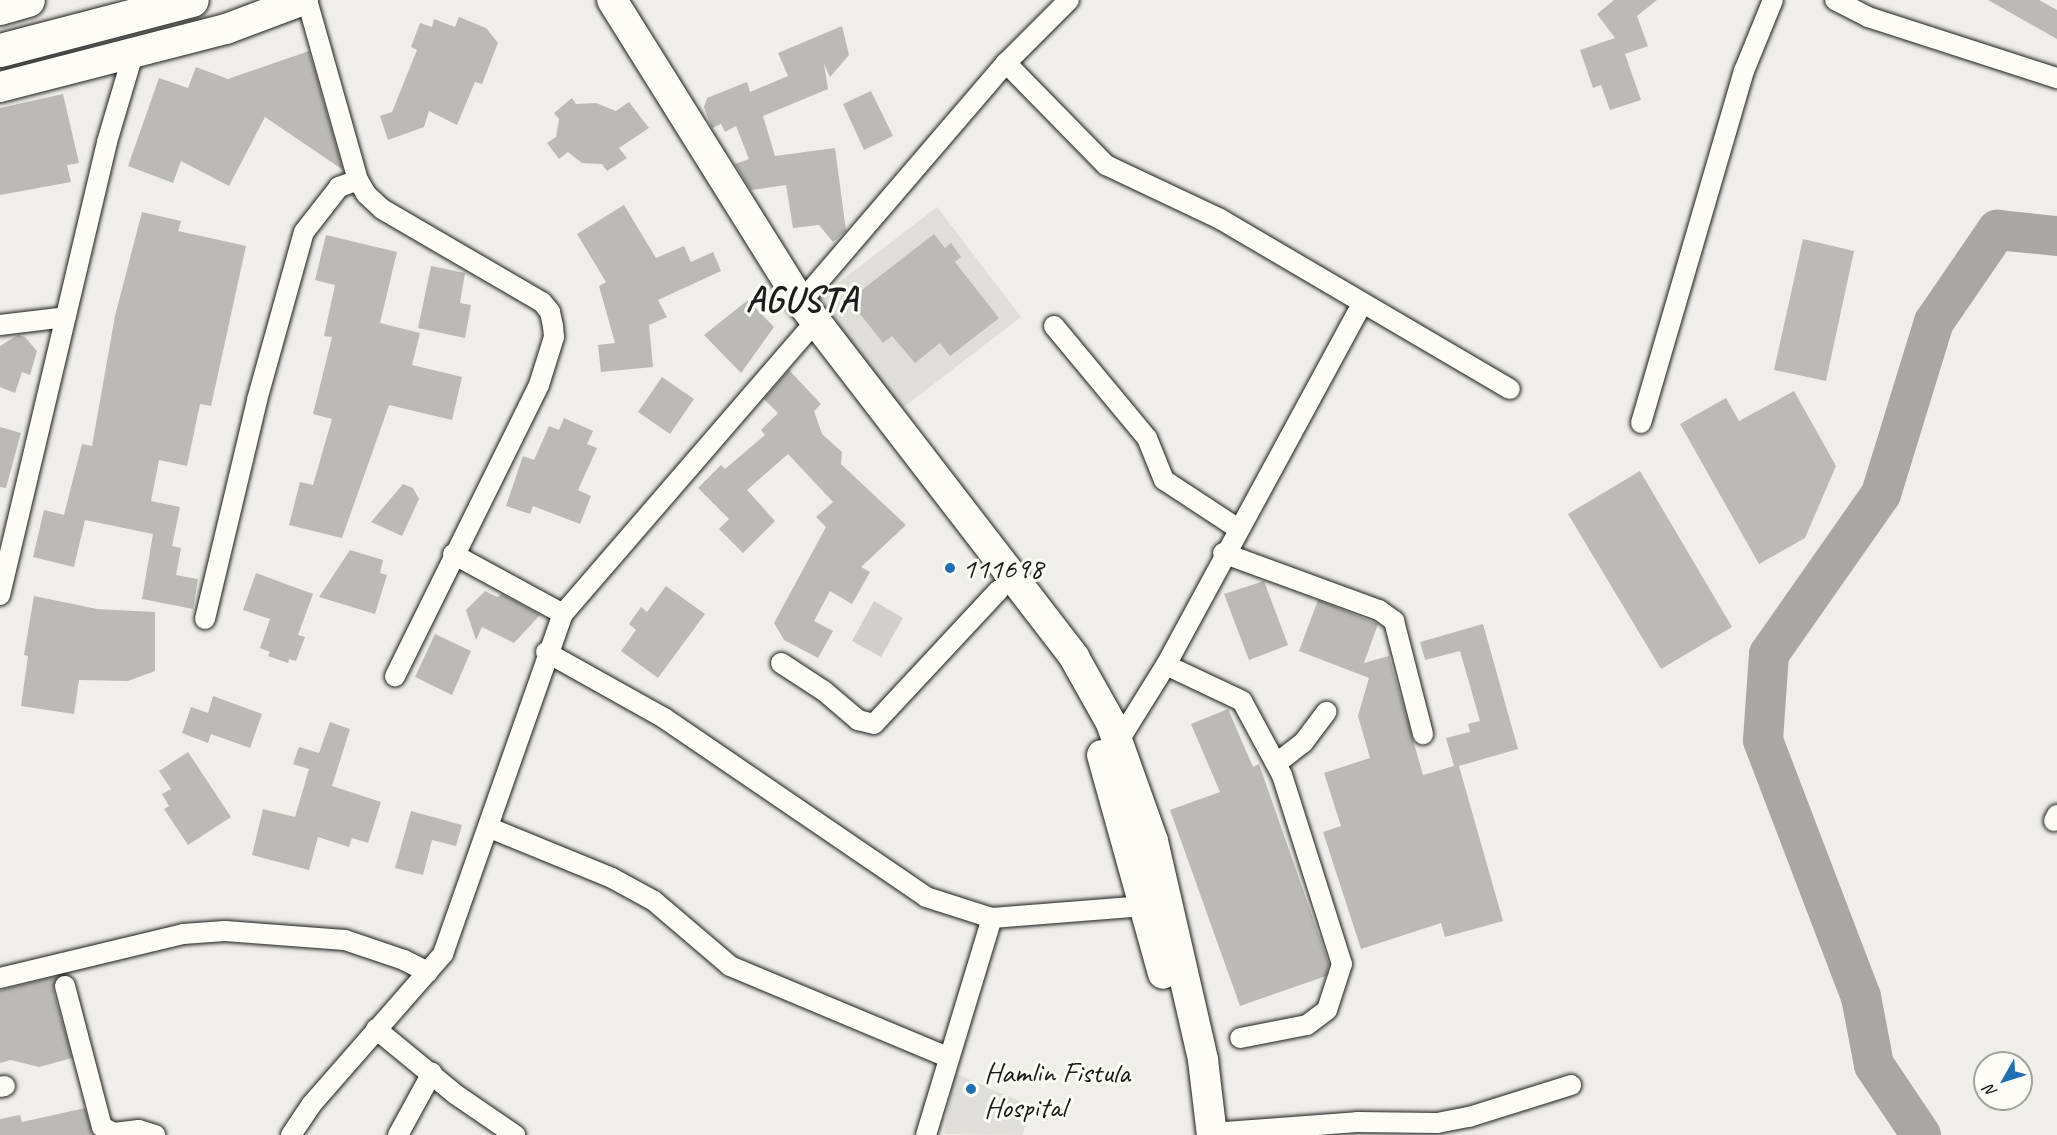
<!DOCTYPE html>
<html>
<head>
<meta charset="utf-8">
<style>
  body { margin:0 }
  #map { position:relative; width:2057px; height:1135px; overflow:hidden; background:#f0eeea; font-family:Caveat,sans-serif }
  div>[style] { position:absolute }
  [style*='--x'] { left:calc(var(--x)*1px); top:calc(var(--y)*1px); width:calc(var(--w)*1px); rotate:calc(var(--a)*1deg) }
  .built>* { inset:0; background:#e0deda }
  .green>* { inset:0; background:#d0cfcc }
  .river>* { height:40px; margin:-20px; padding:0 20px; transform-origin:20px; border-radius:20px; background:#a8a7a3 }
  .building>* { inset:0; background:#bbbab6 }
  .roads { filter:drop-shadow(0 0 2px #1c1c1c) drop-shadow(0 0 2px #1c1c1c) }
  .street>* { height:20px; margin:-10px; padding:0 10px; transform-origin:10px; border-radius:10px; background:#fdfcf7 }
  .primary>* { height:30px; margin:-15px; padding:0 15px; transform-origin:15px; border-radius:15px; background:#fdfcf7 }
  .highway>* { height:33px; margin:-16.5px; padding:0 16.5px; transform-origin:16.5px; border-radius:16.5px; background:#fdfcf7 }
  .dots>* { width:16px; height:16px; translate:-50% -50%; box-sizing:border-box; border:3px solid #fdfcf7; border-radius:50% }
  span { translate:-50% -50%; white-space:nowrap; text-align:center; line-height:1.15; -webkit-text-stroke:6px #fdfcf7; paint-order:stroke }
  .poi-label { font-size:30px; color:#1c1c1c }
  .left { translate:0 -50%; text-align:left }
  .district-label { font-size:36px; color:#1c1c1c; font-weight:700; letter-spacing:1.5px }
  .north { position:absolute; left:1973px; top:1051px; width:60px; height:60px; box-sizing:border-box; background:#fdfcf7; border:2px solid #a3a29f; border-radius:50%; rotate:231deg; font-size:16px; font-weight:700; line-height:24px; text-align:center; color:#1c1c1c }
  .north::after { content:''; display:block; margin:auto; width:21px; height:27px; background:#1f6fb2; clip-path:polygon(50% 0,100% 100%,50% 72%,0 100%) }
</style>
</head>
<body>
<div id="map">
  <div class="built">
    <div style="clip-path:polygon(937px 207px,1021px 317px,900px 410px,816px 300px)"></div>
    <div style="clip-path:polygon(954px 1073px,1029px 1105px,1023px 1135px,944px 1134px)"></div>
  </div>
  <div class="green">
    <div style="clip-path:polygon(874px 601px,903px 618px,881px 657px,852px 641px)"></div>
  </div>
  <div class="river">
    <div style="--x:1921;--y:1135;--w:84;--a:-123.9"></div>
    <div style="--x:1874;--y:1065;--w:69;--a:-100.8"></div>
    <div style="--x:1861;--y:997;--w:275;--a:-110.9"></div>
    <div style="--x:1763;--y:740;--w:86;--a:-86"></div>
    <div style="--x:1769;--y:654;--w:195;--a:-55"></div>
    <div style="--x:1881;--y:494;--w:180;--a:-72.9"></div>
    <div style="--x:1934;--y:322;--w:112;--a:-55.6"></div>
    <div style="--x:1997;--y:230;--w:60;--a:5.7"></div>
  </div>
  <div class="building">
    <div style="clip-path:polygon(1614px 0,1657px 0,1637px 16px,1648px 46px,1625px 54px,1641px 100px,1610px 110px,1601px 85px,1593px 88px,1580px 50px,1615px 38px,1597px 14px)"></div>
    <div style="clip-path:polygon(1988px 0,2039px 0,2057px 10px,2057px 39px)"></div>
    <div style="clip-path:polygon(459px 17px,486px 28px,498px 43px,482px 84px,475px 82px,457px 125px,429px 111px,424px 127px,388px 140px,380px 116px,392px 112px,417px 50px,411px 47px,420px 23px,432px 27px,434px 19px,455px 27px)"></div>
    <div style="clip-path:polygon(842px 26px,849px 55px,830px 77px,824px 64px,828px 89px,763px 116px,775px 156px,835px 148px,846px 231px,833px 242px,819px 225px,793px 228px,786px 185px,751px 190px,735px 164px,749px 159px,736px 126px,725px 132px,721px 124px,712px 128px,704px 107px,707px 98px,747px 82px,750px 92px,788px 76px,778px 53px)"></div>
    <div style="clip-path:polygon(309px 51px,343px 170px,265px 117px,229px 186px,181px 161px,173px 183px,128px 166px,159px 78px,188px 88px,196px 67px,228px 79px)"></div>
    <div style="clip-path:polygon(871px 91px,893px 136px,864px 150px,843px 104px)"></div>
    <div style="clip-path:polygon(63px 94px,79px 163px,67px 165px,71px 182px,0 195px,0 108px)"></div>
    <div style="clip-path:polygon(572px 98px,576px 104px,596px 103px,616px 111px,629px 102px,649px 128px,619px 148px,627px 158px,607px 171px,602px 164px,582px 163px,568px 152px,559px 159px,547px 143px,556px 137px,559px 119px,554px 113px)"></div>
    <div style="clip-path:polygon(624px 205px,656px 258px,684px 246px,691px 262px,713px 252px,721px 271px,658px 300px,667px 317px,649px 325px,653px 367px,601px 372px,598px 345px,615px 343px,599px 286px,606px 282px,577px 234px)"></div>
    <div style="clip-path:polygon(142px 212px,181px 221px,178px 231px,246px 246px,211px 406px,200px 404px,187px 466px,159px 460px,151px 501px,180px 507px,172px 546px,181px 548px,176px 575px,198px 579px,193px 609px,142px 599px,153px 534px,85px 520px,74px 567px,33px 557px,44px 510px,64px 515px,82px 444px,92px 446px,115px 316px)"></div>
    <div style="clip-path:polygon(934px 234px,945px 248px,951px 243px,961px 257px,955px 262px,999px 318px,950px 356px,940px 343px,915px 363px,892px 336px,883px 343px,849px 300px)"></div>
    <div style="clip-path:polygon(326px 235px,397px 252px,380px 323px,420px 333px,412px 365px,462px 377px,452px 420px,389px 405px,342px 538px,289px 525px,300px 482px,313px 485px,332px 419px,313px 414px,332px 337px,324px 336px,335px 285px,315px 280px)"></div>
    <div style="clip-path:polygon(1803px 239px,1854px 251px,1826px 381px,1774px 370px)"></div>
    <div style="clip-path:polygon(431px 266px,465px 273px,460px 303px,471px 305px,465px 338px,418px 328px)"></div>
    <div style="clip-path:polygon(748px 300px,774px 327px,741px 373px,704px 335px)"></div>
    <div style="clip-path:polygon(18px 335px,25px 337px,37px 351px,30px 375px,22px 372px,15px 393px,0 387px,0 346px)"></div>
    <div style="clip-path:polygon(789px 370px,821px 404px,814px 411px,822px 434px,842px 452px,841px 464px,906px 525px,861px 567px,870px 572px,852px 604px,830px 591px,814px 621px,833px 631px,818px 658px,784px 640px,774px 623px,826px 527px,816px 517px,833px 502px,788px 454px,747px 490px,775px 521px,743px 553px,719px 529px,729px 519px,698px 488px,721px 465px,725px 469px,765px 435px,761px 430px,778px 413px,764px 399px)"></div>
    <div style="clip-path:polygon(662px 377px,694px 399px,670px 434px,638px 412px)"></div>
    <div style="clip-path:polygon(1794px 391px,1836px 466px,1805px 538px,1759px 564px,1680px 424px,1726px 398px,1739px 421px)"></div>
    <div style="clip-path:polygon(564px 418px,593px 431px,587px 444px,597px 448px,578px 490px,591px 496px,580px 524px,533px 506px,530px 514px,506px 506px,523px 456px,534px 460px,549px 426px,559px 430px)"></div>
    <div style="clip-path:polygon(0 427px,21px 433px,6px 488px,0 487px)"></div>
    <div style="clip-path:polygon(1640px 471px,1732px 627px,1661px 669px,1568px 514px)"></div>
    <div style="clip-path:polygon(403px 484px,413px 488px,419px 499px,402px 536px,371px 522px)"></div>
    <div style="clip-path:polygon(350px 550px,383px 560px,380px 573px,387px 575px,375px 614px,319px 597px)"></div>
    <div style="clip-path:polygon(256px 573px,313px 594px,298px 635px,305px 637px,296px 661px,289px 659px,288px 663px,268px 656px,270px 652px,260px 648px,270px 619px,243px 610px)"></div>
    <div style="clip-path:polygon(1264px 581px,1288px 645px,1249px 660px,1224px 594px)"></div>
    <div style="clip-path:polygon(666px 586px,705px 614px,658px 678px,621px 651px,636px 630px,629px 624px,641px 607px,647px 612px)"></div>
    <div style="clip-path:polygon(485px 591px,497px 597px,502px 594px,540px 615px,514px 643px,482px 627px,476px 640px,466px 610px)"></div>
    <div style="clip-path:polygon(34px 596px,97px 609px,155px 612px,155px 671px,128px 681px,79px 680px,74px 714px,21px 706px,28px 656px,24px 655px)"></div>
    <div style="clip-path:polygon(1318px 600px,1378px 624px,1364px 663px,1389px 656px,1423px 775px,1454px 766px,1446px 738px,1470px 732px,1468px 724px,1480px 721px,1460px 651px,1425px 660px,1420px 642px,1483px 624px,1518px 749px,1459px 766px,1503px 921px,1445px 937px,1441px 923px,1361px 949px,1323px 832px,1341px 826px,1324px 773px,1370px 758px,1358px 716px,1369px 678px,1299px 651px)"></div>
    <div style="clip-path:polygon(435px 634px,471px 651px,452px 695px,415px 677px)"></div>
    <div style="clip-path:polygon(213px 696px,262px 714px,250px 748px,211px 734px,208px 743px,182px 733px,191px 707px,208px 713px)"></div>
    <div style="clip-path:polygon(1228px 709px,1253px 767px,1259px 764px,1329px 964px,1326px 976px,1240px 1006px,1170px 810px,1220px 792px,1191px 724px)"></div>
    <div style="clip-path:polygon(330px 722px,350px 729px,332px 786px,381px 802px,368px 843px,352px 838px,349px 847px,318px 837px,309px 870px,252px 855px,263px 809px,295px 817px,309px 769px,293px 764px,299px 747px,319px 753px)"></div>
    <div style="clip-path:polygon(188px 752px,231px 817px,188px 845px,164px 809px,169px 806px,162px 794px,171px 789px,159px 771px)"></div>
    <div style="clip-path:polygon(411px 811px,462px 825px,456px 846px,432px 840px,423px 875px,395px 868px)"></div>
    <div style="clip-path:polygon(58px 976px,53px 989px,72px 1058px,39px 1067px,11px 1060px,0 1063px,0 990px)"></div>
    <div style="clip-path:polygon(85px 1108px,93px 1135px,0 1135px,0 1119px,20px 1115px,22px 1122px)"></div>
  </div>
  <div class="roads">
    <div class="street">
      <div style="--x:307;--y:0;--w:187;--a:74.2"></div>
      <div style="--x:358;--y:180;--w:16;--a:60"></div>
      <div style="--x:366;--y:194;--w:22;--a:43"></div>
      <div style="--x:382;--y:209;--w:185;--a:30.2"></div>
      <div style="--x:542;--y:302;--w:13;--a:51"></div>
      <div style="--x:550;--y:312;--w:14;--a:78"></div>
      <div style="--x:553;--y:326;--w:11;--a:85"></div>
      <div style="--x:554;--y:337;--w:50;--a:107.4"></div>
      <div style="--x:539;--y:385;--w:325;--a:116.3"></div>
      <div style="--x:1835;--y:0;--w:37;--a:27"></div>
      <div style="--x:1868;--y:17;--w:199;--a:17.9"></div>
      <div style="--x:1006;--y:63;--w:143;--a:45.6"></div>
      <div style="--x:1106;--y:165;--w:126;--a:25.3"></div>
      <div style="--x:1220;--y:219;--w:336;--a:30.4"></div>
      <div style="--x:801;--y:302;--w:315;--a:-49.4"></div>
      <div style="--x:1006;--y:63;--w:89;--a:-45"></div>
      <div style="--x:0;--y:325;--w:66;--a:-6.9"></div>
      <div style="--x:1054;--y:326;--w:146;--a:50.3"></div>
      <div style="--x:1147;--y:438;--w:45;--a:68"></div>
      <div style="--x:1164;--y:480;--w:87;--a:33.3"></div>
      <div style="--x:1641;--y:423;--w:367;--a:-73.7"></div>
      <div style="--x:1744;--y:71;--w:77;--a:-67.8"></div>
      <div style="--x:1223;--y:553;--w:166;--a:20.1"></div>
      <div style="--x:1379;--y:610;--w:19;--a:36"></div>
      <div style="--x:1394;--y:621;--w:117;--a:75.6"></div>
      <div style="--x:453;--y:554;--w:125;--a:28.6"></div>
      <div style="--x:0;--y:595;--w:465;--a:-76.7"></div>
      <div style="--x:107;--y:142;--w:92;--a:-73.5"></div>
      <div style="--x:205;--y:619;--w:225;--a:-76.6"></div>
      <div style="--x:257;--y:400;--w:174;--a:-74.4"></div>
      <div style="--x:304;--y:232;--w:57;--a:-52.1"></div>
      <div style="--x:339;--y:187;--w:20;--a:-20"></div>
      <div style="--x:546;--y:652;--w:135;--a:29.2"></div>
      <div style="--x:664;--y:718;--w:317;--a:34.3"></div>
      <div style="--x:926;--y:897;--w:69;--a:17.7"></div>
      <div style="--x:992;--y:918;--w:153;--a:-4.5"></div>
      <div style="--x:781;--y:663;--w:51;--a:33.1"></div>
      <div style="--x:824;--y:691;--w:45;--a:40.5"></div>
      <div style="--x:858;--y:720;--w:16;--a:14"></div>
      <div style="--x:874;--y:724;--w:183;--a:-47"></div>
      <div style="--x:1166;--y:665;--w:84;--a:25.3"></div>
      <div style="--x:1242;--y:701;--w:84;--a:61.6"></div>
      <div style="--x:1282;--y:775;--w:198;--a:72.4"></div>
      <div style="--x:1342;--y:964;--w:48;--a:108.1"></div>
      <div style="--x:1327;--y:1010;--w:25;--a:143"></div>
      <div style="--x:1307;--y:1025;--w:68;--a:169"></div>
      <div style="--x:1118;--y:742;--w:91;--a:-58.1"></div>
      <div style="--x:1166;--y:665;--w:411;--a:-61.5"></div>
      <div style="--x:1277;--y:763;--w:33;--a:-38"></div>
      <div style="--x:1303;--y:743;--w:39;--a:-53"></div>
      <div style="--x:2054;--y:821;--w:7;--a:-63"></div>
      <div style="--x:490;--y:828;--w:132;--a:22.3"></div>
      <div style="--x:612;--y:878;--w:48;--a:28.7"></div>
      <div style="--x:654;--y:901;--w:100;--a:40.5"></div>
      <div style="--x:730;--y:966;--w:236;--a:22.7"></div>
      <div style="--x:0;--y:978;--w:188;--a:-13.5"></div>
      <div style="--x:183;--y:934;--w:42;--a:-4.1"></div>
      <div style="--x:225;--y:931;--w:120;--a:4.3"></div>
      <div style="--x:345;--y:940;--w:62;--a:18.7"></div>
      <div style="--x:404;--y:960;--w:27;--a:27"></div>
      <div style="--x:65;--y:986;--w:146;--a:75.3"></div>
      <div style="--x:102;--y:1127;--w:13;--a:27"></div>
      <div style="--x:114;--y:1133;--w:25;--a:-7"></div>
      <div style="--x:139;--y:1130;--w:17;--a:17"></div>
      <div style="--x:376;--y:1029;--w:102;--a:39.4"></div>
      <div style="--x:455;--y:1094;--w:73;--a:34.3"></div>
      <div style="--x:0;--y:1087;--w:5;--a:-11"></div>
      <div style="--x:1212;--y:1133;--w:145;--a:-4.3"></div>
      <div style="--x:1357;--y:1122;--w:80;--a:0.7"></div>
      <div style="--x:1437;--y:1123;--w:33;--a:-11"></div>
      <div style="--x:1469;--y:1117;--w:107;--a:-17.4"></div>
      <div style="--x:291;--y:1135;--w:36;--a:-56"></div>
      <div style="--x:311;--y:1105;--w:201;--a:-48.8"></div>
      <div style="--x:443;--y:954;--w:361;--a:-70.6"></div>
      <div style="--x:563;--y:614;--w:374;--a:-49.2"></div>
      <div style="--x:398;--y:1135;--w:71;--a:-61.3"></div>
      <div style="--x:926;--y:1135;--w:227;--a:-73.1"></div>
    </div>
    <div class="primary">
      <div style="--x:612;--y:0;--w:356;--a:58"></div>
      <div style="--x:801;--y:302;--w:448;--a:52.4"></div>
      <div style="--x:1074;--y:657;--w:76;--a:60.7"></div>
      <div style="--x:1111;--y:723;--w:125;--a:70.4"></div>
      <div style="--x:1153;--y:841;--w:225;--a:77.1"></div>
      <div style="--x:1203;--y:1060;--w:76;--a:83.2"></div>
      <div style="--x:0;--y:87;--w:233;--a:-14.4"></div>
      <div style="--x:226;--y:29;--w:82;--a:-20.6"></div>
      <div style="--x:1102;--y:755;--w:227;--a:74.4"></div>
    </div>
    <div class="highway">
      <div style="--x:0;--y:8;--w:29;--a:-16"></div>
      <div style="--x:0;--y:50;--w:198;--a:-14.6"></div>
    </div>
  </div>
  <div class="dots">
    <div style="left:950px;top:568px;background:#1f6fb2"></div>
    <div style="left:971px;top:1089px;background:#1f6fb2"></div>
  </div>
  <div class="poi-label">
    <span class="left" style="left:962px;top:568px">111698</span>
    <span class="left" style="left:984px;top:1089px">Hamlin Fistula<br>Hospital</span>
  </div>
  <div class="district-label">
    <span style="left:802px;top:300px">AGUSTA</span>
  </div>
  <div class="north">N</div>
</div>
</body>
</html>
